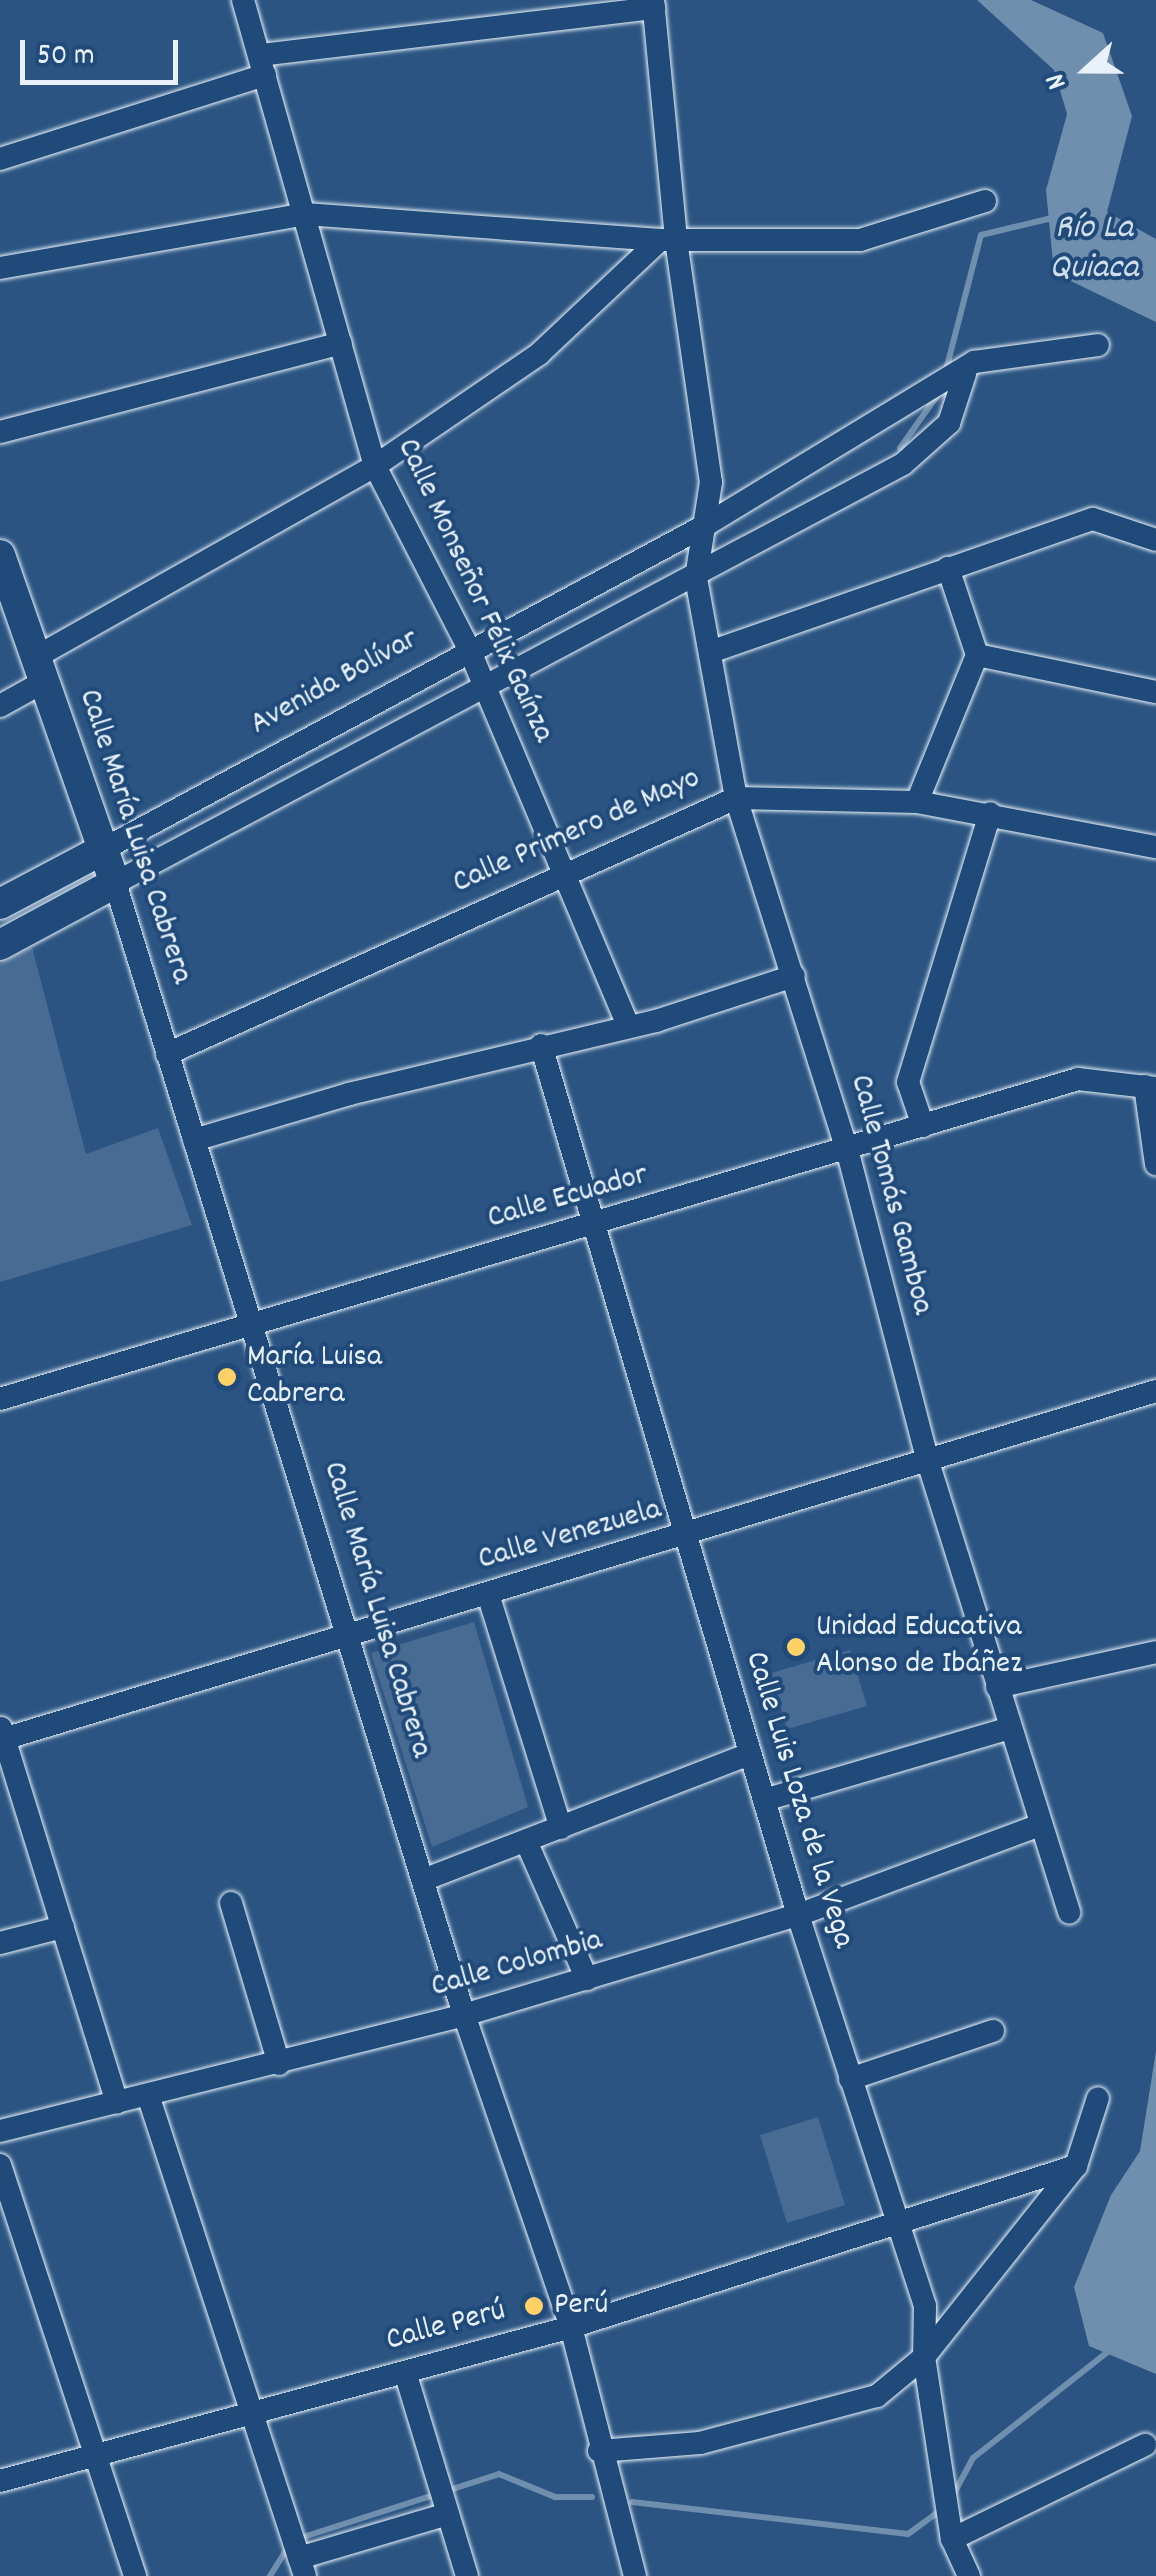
<!DOCTYPE html>
<html>
<head>
<meta charset="utf-8">
<style>
  body { margin:0 }
  #map { position:relative; width:1156px; height:2576px; overflow:hidden; background:#2b5482; font-family:Dekko,sans-serif }
  div>[style] { position:absolute }
  [style*='--x'] { left:calc(var(--x)*1px); top:calc(var(--y)*1px); width:calc(var(--w)*1px); rotate:calc(var(--a)*1deg) }
  .green>* { inset:0; background:#476b93 }
  .water>* { inset:0; background:#708ead }
  .stream>* { height:6px; margin:-3px; padding:0 3px; transform-origin:3px; border-radius:3px; background:#708ead }
  .roads { filter:drop-shadow(0 0 2px #e8f1f8) drop-shadow(0 0 2px #e8f1f8) }
  .minor>* { height:22px; margin:-11px; padding:0 11px; transform-origin:11px; border-radius:11px; background:#1f4a7a }
  .major>* { height:30px; margin:-15px; padding:0 15px; transform-origin:15px; border-radius:15px; background:#1f4a7a }
  .dots>* { width:28px; height:28px; translate:-50% -50%; box-sizing:border-box; border:5px solid #1f4a7a; border-radius:50% }
  span { translate:-50% -50%; white-space:nowrap; text-align:center; line-height:1.15; -webkit-text-stroke:8px #1f4a7a; paint-order:stroke }
  .street-label { font-size:32px; color:#e8f1f8 }
  .poi-label { font-size:32px; color:#e8f1f8 }
  .left { translate:0 -50%; text-align:left }
  .water-label { font-size:35px; color:#d0dde9; font-style:italic }
  .north { position:absolute; left:1036px; top:20px; width:100px; height:100px; -webkit-text-stroke:8px #1f4a7a; paint-order:stroke; rotate:249deg; font-size:28px; font-weight:700; line-height:40px; text-align:center; color:#e8f1f8 }
  .north::after { content:''; display:block; margin:auto; width:35px; height:45px; background:#e8f1f8; clip-path:polygon(50% 0,100% 100%,50% 72%,0 100%) }
  .scale { position:absolute; left:20px; top:40px; width:158px; height:45px; box-sizing:border-box; border:5px solid #e8f1f8; border-top:0; padding-left:12px; font-size:30px; line-height:35px; white-space:nowrap; color:#e8f1f8; -webkit-text-stroke:8px #1f4a7a; paint-order:stroke }
</style>
</head>
<body>
<div id="map">
  <div class="green">
    <div style="clip-path:polygon(32px 947px,86px 1154px,158px 1128px,192px 1225px,0 1282px,0 964px)"></div>
    <div style="clip-path:polygon(474px 1622px,528px 1807px,432px 1847px,371px 1653px)"></div>
    <div style="clip-path:polygon(850px 1650px,867px 1706px,787px 1729px,771px 1673px)"></div>
    <div style="clip-path:polygon(818px 2117px,845px 2205px,787px 2223px,760px 2135px)"></div>
  </div>
  <div class="water">
    <div style="clip-path:polygon(977px 0,1031px 0,1103px 33px,1132px 116px,1107px 212px,1156px 239px,1156px 322px,1054px 273px,1046px 190px,1067px 114px,1054px 70px)"></div>
    <div style="clip-path:polygon(1156px 2051px,1156px 2374px,1089px 2346px,1074px 2287px,1111px 2195px,1140px 2151px)"></div>
  </div>
  <div class="stream">
    <div style="--x:946;--y:370;--w:139;--a:-75.5"></div>
    <div style="--x:981;--y:235;--w:73;--a:-13.5"></div>
    <div style="--x:900;--y:448;--w:64;--a:-54.6"></div>
    <div style="--x:952;--y:2497;--w:44;--a:-61.7"></div>
    <div style="--x:973;--y:2458;--w:178;--a:-38.2"></div>
    <div style="--x:632;--y:2502;--w:278;--a:6.6"></div>
    <div style="--x:908;--y:2534;--w:41;--a:-36"></div>
    <div style="--x:297;--y:2539;--w:212;--a:-17.8"></div>
    <div style="--x:499;--y:2474;--w:61;--a:22.3"></div>
    <div style="--x:555;--y:2497;--w:37;--a:0"></div>
    <div style="--x:270;--y:2576;--w:34;--a:-58"></div>
  </div>
  <div class="roads">
    <div class="minor">
      <div style="--x:243;--y:0;--w:484;--a:74.2"></div>
      <div style="--x:375;--y:466;--w:206;--a:62.8"></div>
      <div style="--x:469;--y:649;--w:409;--a:67.1"></div>
      <div style="--x:653;--y:0;--w:241;--a:84.5"></div>
      <div style="--x:676;--y:240;--w:245;--a:81.8"></div>
      <div style="--x:711;--y:482;--w:97;--a:98.9"></div>
      <div style="--x:696;--y:578;--w:224;--a:79.7"></div>
      <div style="--x:736;--y:798;--w:368;--a:72.5"></div>
      <div style="--x:847;--y:1149;--w:326;--a:75.5"></div>
      <div style="--x:929;--y:1465;--w:469;--a:72.6"></div>
      <div style="--x:260;--y:55;--w:397;--a:-6.8"></div>
      <div style="--x:0;--y:159;--w:278;--a:-17.6"></div>
      <div style="--x:0;--y:268;--w:310;--a:-10"></div>
      <div style="--x:305;--y:214;--w:356;--a:4.2"></div>
      <div style="--x:660;--y:240;--w:200;--a:0"></div>
      <div style="--x:860;--y:240;--w:131;--a:-17.3"></div>
      <div style="--x:0;--y:432;--w:352;--a:-14.6"></div>
      <div style="--x:713;--y:651;--w:402;--a:-19.2"></div>
      <div style="--x:1093;--y:519;--w:66;--a:18.4"></div>
      <div style="--x:977;--y:655;--w:183;--a:11.7"></div>
      <div style="--x:36;--y:657;--w:389;--a:-29.4"></div>
      <div style="--x:375;--y:466;--w:199;--a:-34.3"></div>
      <div style="--x:539;--y:354;--w:166;--a:-43.3"></div>
      <div style="--x:0;--y:706;--w:51;--a:-29.1"></div>
      <div style="--x:917;--y:802;--w:159;--a:-67.8"></div>
      <div style="--x:977;--y:655;--w:92;--a:-108.4"></div>
      <div style="--x:104;--y:849;--w:684;--a:-28.29"></div>
      <div style="--x:706;--y:525;--w:314;--a:-31.3"></div>
      <div style="--x:974;--y:362;--w:125;--a:-7.8"></div>
      <div style="--x:541;--y:1045;--w:907;--a:73.54"></div>
      <div style="--x:798;--y:1915;--w:411;--a:72"></div>
      <div style="--x:925;--y:2306;--w:51;--a:91.1"></div>
      <div style="--x:924;--y:2357;--w:184;--a:81.3"></div>
      <div style="--x:952;--y:2539;--w:41;--a:65.3"></div>
      <div style="--x:167;--y:1054;--w:624;--a:-24.22"></div>
      <div style="--x:736;--y:798;--w:181;--a:1.3"></div>
      <div style="--x:917;--y:802;--w:243;--a:10.7"></div>
      <div style="--x:1145;--y:1086;--w:79;--a:82"></div>
      <div style="--x:923;--y:1126;--w:46;--a:-108.8"></div>
      <div style="--x:908;--y:1082;--w:281;--a:-73"></div>
      <div style="--x:194;--y:1140;--w:162;--a:-16.5"></div>
      <div style="--x:349;--y:1094;--w:316;--a:-13.4"></div>
      <div style="--x:656;--y:1021;--w:145;--a:-18.1"></div>
      <div style="--x:0;--y:1399;--w:1124;--a:-16.53"></div>
      <div style="--x:1078;--y:1079;--w:79;--a:6.6"></div>
      <div style="--x:488;--y:1594;--w:245;--a:72.7"></div>
      <div style="--x:997;--y:1687;--w:163;--a:-12.4"></div>
      <div style="--x:1;--y:1728;--w:392;--a:72.8"></div>
      <div style="--x:0;--y:1740;--w:1208;--a:-16.8"></div>
      <div style="--x:764;--y:1800;--w:256;--a:-16.3"></div>
      <div style="--x:526;--y:1841;--w:151;--a:66.2"></div>
      <div style="--x:423;--y:1880;--w:350;--a:-21.1"></div>
      <div style="--x:231;--y:1903;--w:168;--a:73.4"></div>
      <div style="--x:0;--y:1943;--w:65;--a:-14.3"></div>
      <div style="--x:850;--y:2079;--w:151;--a:-18.6"></div>
      <div style="--x:148;--y:2095;--w:506;--a:71.92"></div>
      <div style="--x:0;--y:2131;--w:478;--a:-14"></div>
      <div style="--x:464;--y:2015;--w:349;--a:-16.7"></div>
      <div style="--x:798;--y:1915;--w:258;--a:-20.4"></div>
      <div style="--x:0;--y:2165;--w:433;--a:71.8"></div>
      <div style="--x:405;--y:2372;--w:213;--a:73.1"></div>
      <div style="--x:599;--y:2451;--w:101;--a:-4.5"></div>
      <div style="--x:700;--y:2443;--w:183;--a:-14.9"></div>
      <div style="--x:877;--y:2396;--w:61;--a:-39.7"></div>
      <div style="--x:924;--y:2357;--w:244;--a:-51.5"></div>
      <div style="--x:1076;--y:2166;--w:71;--a:-72.1"></div>
      <div style="--x:0;--y:2481;--w:591;--a:-15.09"></div>
      <div style="--x:571;--y:2327;--w:530;--a:-17.68"></div>
      <div style="--x:952;--y:2539;--w:215;--a:-26"></div>
      <div style="--x:299;--y:2558;--w:155;--a:-16.5"></div>
      <div style="--x:635;--y:2576;--w:257;--a:-104.4"></div>
      <div style="--x:571;--y:2327;--w:330;--a:-108.9"></div>
      <div style="--x:464;--y:2015;--w:1185;--a:-107.13"></div>
      <div style="--x:115;--y:883;--w:892;--a:-28"></div>
      <div style="--x:903;--y:464;--w:62;--a:-41.7"></div>
      <div style="--x:949;--y:423;--w:52;--a:-71.9"></div>
    </div>
    <div class="major">
      <div style="--x:0;--y:555;--w:348;--a:70.7"></div>
      <div style="--x:115;--y:883;--w:131;--a:151.7"></div>
      <div style="--x:0;--y:904;--w:118;--a:-27.9"></div>
    </div>
  </div>
  <div class="dots">
    <div style="left:227px;top:1377px;background:#ffd166"></div>
    <div style="left:796px;top:1647px;background:#ffd166"></div>
    <div style="left:534px;top:2306px;background:#ffd166"></div>
  </div>
  <div class="street-label">
    <span style="left:474px;top:591px;rotate:65deg">Calle Monseñor Félix Gaínza</span>
    <span style="left:335px;top:683px;rotate:-29deg">Avenida Bolívar</span>
    <span style="left:577px;top:832px;rotate:-24deg">Calle Primero de Mayo</span>
    <span style="left:134px;top:837px;rotate:72deg">Calle María Luisa Cabrera</span>
    <span style="left:890px;top:1195px;rotate:75deg">Calle Tomás Gamboa</span>
    <span style="left:568px;top:1198px;rotate:-16deg">Calle Ecuador</span>
    <span style="left:570px;top:1536px;rotate:-16deg">Calle Venezuela</span>
    <span style="left:376px;top:1610px;rotate:73deg">Calle María Luisa Cabrera</span>
    <span style="left:798px;top:1800px;rotate:73deg">Calle Luis Loza de la Vega</span>
    <span style="left:517px;top:1965px;rotate:-16deg">Calle Colombia</span>
    <span style="left:446px;top:2327px;rotate:-15deg">Calle Perú</span>
  </div>
  <div class="poi-label">
    <span class="left" style="left:247px;top:1377px">María Luisa<br>Cabrera</span>
    <span class="left" style="left:816px;top:1647px">Unidad Educativa<br>Alonso de Ibáñez</span>
    <span class="left" style="left:554px;top:2306px">Perú</span>
  </div>
  <div class="water-label">
    <span style="left:1094px;top:249px">Río La<br>Quiaca</span>
  </div>
  <div class="north">N</div>
  <div class="scale">50 m</div>
</div>
</body>
</html>
